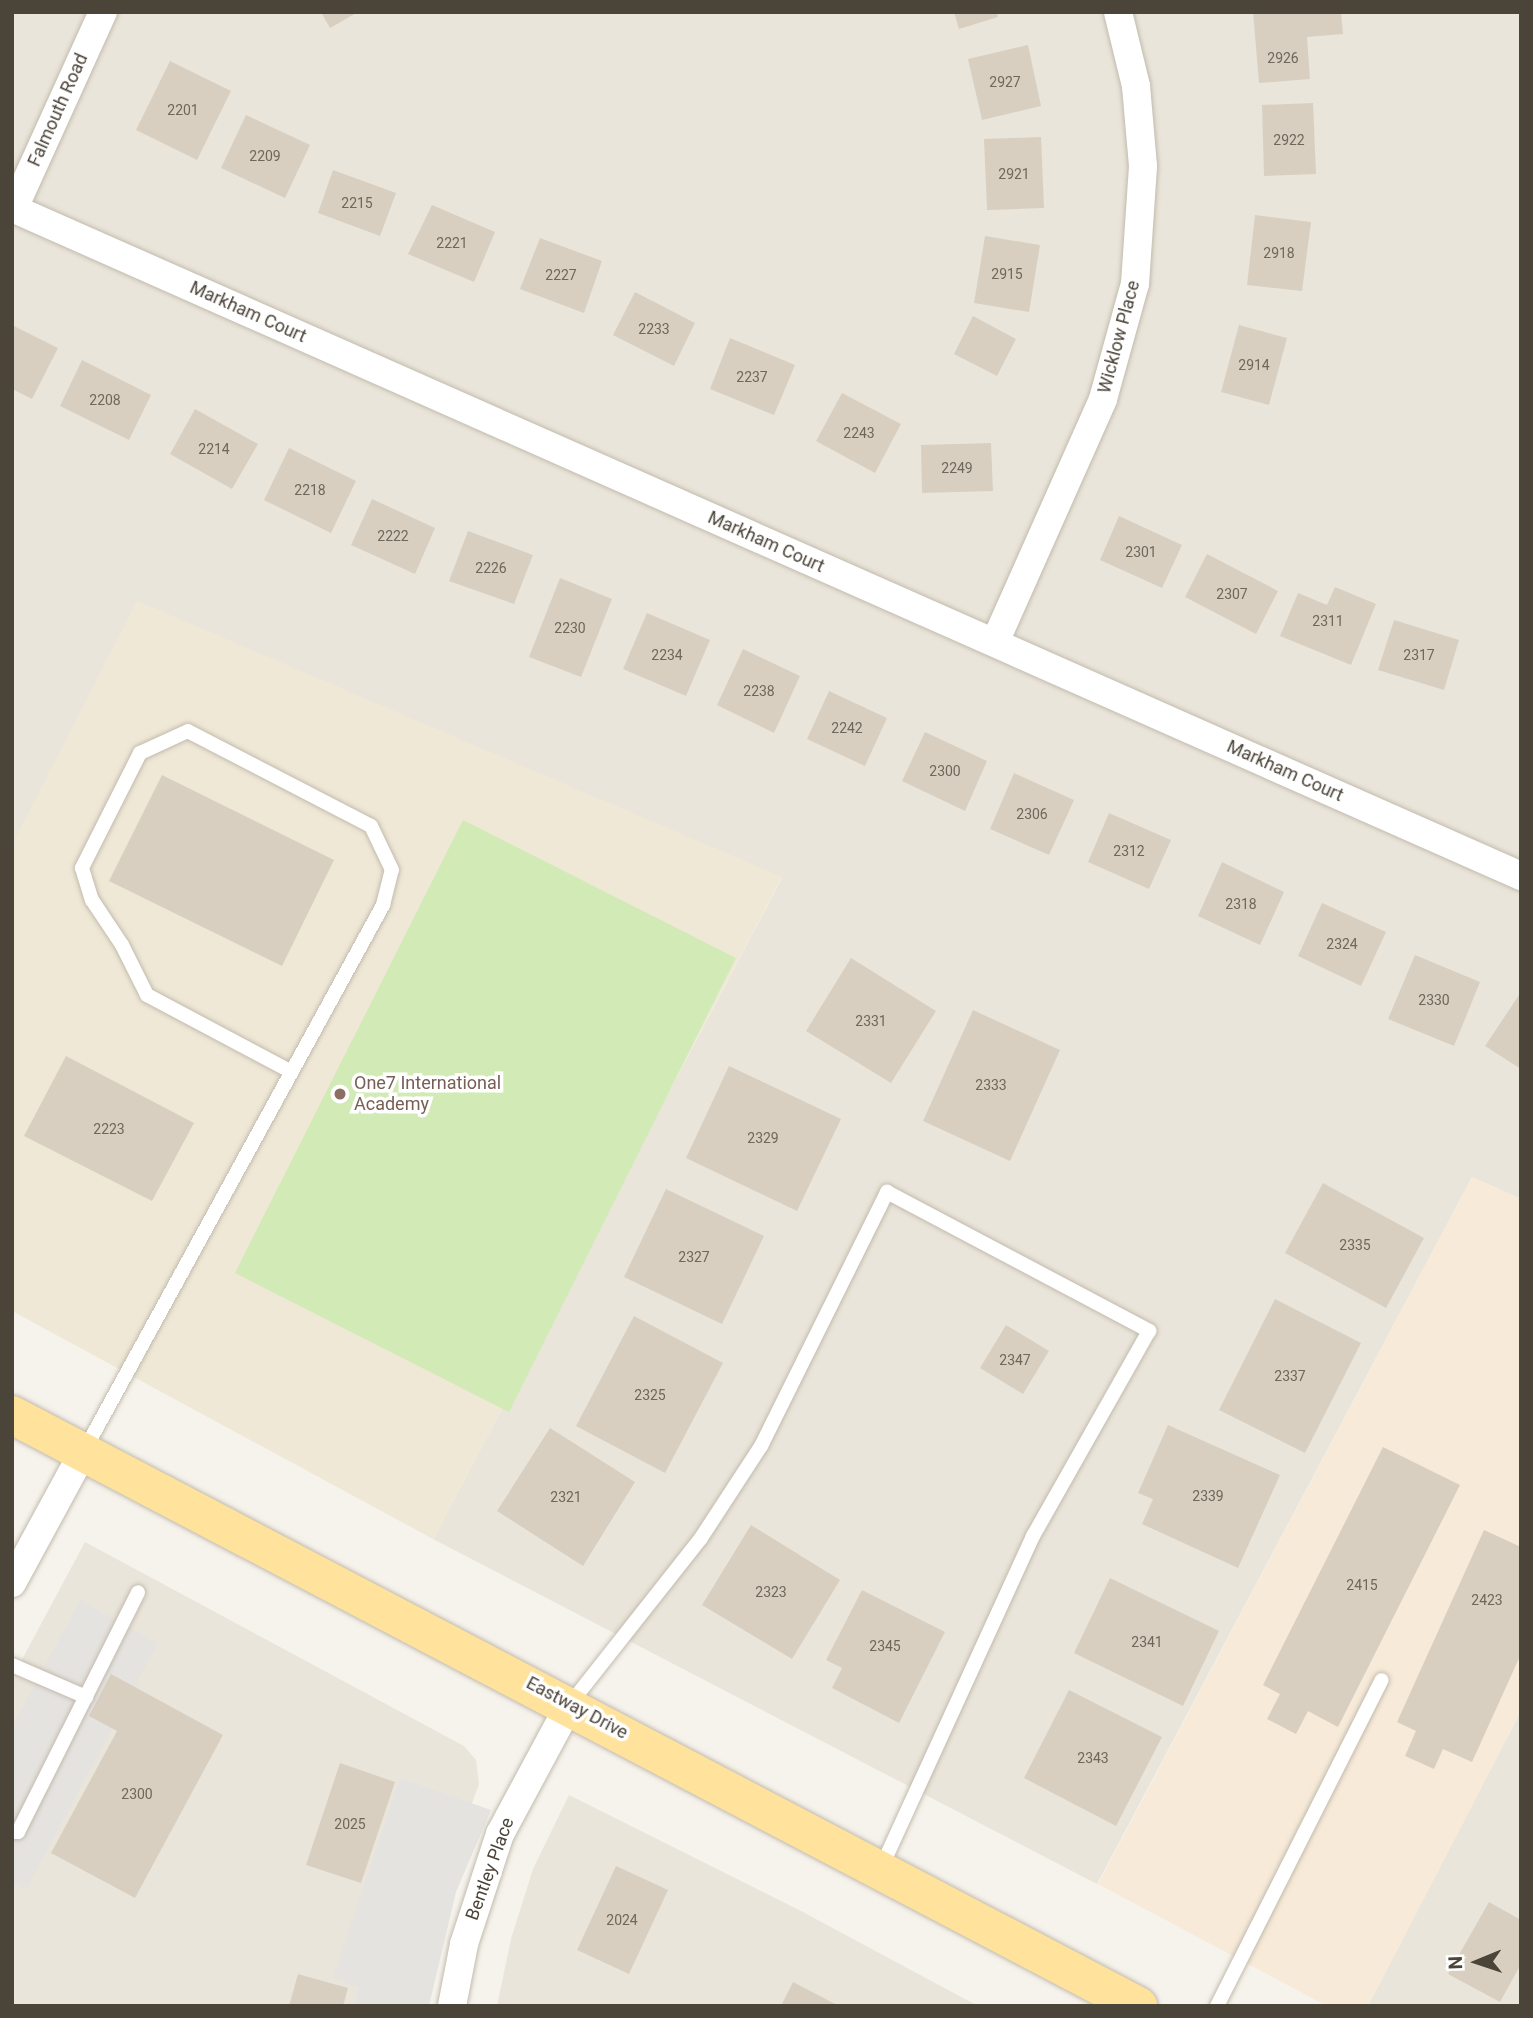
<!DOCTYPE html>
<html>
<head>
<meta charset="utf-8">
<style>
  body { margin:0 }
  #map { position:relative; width:1533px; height:2018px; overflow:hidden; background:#f6f3ec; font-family:Roboto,sans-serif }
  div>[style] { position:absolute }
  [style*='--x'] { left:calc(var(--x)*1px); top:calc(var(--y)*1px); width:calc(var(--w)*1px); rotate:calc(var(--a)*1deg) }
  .residential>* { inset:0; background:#eae5da }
  .commercial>* { inset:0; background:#f7ead8 }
  .education>* { inset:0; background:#efe8d6 }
  .green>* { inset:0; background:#d2eab5 }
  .parking>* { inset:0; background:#e5e3e0 }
  .building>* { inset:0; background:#d8cfc1 }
  .roads { filter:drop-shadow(0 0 2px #c2bbae) drop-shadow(0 0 2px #c2bbae) }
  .service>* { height:14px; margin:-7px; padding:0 7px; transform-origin:7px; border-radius:7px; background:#fff }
  .minor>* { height:28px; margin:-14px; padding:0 14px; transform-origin:14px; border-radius:14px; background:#fff }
  .primary>* { height:38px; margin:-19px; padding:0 19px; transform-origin:19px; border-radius:19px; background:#ffe39c }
  .dots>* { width:19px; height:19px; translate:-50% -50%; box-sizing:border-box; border:4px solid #fff; border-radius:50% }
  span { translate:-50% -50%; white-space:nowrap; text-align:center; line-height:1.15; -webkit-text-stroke:7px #fff; paint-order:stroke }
  .number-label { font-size:14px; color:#6e675b }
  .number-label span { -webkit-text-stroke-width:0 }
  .street-label { font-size:18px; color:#4b4439 }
  .education-label { font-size:18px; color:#785e54 }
  .left { translate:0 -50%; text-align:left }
  .frame { position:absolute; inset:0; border:14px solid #4b4439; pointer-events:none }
  .north { position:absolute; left:1442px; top:1927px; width:70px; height:70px; -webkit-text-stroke:5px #fff; paint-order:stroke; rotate:268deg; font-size:19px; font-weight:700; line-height:28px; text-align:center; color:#4b4439 }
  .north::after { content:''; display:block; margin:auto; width:24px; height:32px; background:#4b4439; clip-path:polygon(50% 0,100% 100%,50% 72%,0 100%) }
</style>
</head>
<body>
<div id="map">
  <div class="residential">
    <div style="clip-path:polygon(12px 12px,1521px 12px,1521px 1199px,1472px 1177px,1097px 1884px,433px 1539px,782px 878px,12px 845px)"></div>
    <div style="clip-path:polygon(85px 1542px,464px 1746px,476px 1760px,479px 1784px,429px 1923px,410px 2006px,12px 2006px,12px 1678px)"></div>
    <div style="clip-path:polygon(1521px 1711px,1521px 2006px,1368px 2006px)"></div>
    <div style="clip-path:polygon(569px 1795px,799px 1910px,978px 2006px,497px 2006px,511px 1939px,533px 1869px)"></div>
  </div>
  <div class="commercial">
    <div style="clip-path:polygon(1472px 1177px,1521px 1199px,1521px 1711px,1368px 2006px,1327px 2006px,1098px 1884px)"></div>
  </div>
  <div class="education">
    <div style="clip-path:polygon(137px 601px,782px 877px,433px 1539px,12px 1311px,12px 845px)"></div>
  </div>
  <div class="green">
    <div style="clip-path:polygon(463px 820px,736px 958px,509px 1412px,235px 1273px)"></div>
  </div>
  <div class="parking">
    <div style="clip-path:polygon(80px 1600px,158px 1643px,26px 1890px,12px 1882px,12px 1727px)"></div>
    <div style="clip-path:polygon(400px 1778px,491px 1810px,456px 1892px,429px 2006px,354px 2006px,359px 1988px,333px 1978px)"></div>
  </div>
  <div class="building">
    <div style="clip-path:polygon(321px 12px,358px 12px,330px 28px)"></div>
    <div style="clip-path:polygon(954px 12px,997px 12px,998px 17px,959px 29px)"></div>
    <div style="clip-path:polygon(1253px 12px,1341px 12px,1343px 34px,1307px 37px,1310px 79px,1259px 83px)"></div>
    <div style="clip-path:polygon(1028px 45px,1041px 106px,982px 120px,968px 59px)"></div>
    <div style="clip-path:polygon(170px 61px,231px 91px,197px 160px,136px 130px)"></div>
    <div style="clip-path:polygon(1313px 103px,1316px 174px,1264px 176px,1262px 105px)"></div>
    <div style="clip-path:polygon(246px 115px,310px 145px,285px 198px,221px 168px)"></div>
    <div style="clip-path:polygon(1041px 137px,1044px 208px,987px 210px,984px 139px)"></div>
    <div style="clip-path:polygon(333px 170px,396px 193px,380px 236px,318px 213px)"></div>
    <div style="clip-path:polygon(432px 205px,495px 232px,474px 282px,408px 254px)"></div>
    <div style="clip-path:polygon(1255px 215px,1311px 222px,1302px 291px,1247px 285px)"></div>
    <div style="clip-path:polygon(985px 236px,1040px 245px,1029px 312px,974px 303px)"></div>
    <div style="clip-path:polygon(540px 238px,602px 261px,584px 313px,520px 289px)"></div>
    <div style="clip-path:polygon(635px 292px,695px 323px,674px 366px,613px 335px)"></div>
    <div style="clip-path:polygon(973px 316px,1016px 339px,997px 376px,954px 354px)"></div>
    <div style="clip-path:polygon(12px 325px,58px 348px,32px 399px,12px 389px)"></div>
    <div style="clip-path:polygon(1239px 325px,1287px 338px,1269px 405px,1221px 392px)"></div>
    <div style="clip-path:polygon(730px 338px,795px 365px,774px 415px,710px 389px)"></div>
    <div style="clip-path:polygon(82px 360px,151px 395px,129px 440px,60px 406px)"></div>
    <div style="clip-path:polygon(842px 393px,901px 424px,875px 473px,816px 441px)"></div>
    <div style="clip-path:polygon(195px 409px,258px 444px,232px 489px,170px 454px)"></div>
    <div style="clip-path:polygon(991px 443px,993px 491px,922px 493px,921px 445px)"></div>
    <div style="clip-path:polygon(289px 448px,356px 481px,331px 533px,264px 500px)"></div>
    <div style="clip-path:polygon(372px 499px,435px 528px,415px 574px,351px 545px)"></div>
    <div style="clip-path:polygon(1119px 516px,1182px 545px,1162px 588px,1100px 560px)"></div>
    <div style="clip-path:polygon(468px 531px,533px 555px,514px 604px,449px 581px)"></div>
    <div style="clip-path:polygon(1207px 554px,1278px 591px,1256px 634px,1185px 597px)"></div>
    <div style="clip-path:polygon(560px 578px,612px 599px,581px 677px,529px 657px)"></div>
    <div style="clip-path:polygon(1335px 587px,1376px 604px,1351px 665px,1280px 636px,1298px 593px,1327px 605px)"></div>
    <div style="clip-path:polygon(647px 613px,710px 640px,686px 696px,623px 669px)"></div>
    <div style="clip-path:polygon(1394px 620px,1459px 640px,1444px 690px,1378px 670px)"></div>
    <div style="clip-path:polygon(743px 649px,800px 676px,774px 733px,717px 705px)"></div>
    <div style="clip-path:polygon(829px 691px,887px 718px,865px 766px,807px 739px)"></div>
    <div style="clip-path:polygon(925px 732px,987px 761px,965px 811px,902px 781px)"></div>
    <div style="clip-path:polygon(1014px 773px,1074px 800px,1049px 855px,990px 829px)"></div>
    <div style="clip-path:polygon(162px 775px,334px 860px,282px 966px,109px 881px)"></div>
    <div style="clip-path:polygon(1109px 813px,1171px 840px,1149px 889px,1088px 862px)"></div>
    <div style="clip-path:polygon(1222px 862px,1284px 892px,1260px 945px,1198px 916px)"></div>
    <div style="clip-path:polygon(1322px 903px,1386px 932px,1361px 986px,1298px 956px)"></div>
    <div style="clip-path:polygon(1415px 955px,1480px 982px,1454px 1046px,1388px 1019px)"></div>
    <div style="clip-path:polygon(851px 958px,936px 1011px,891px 1083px,806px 1031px)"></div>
    <div style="clip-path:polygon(1521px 992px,1521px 1069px,1485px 1046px)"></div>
    <div style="clip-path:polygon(973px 1010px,1060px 1050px,1010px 1161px,923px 1121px)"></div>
    <div style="clip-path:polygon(66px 1056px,194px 1123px,152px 1201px,24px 1136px)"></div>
    <div style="clip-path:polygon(729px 1066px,841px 1119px,797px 1211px,686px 1158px)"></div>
    <div style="clip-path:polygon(1323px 1183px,1424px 1238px,1386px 1308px,1285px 1253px)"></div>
    <div style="clip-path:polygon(666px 1189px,764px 1236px,722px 1324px,624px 1277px)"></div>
    <div style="clip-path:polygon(1275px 1299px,1361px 1343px,1305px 1453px,1219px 1410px)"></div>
    <div style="clip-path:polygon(634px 1316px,723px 1363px,665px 1473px,576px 1426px)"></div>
    <div style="clip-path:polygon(1006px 1325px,1049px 1351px,1023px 1394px,980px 1368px)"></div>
    <div style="clip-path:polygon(1168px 1425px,1280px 1475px,1238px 1568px,1142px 1524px,1153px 1499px,1138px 1493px)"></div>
    <div style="clip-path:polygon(550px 1428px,635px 1482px,583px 1566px,497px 1511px)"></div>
    <div style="clip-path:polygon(1383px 1447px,1460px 1485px,1338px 1727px,1308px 1711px,1296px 1734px,1267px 1719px,1280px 1694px,1263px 1685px)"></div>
    <div style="clip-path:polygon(751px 1525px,840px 1580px,792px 1659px,702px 1605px)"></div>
    <div style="clip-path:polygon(1484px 1530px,1521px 1547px,1521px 1654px,1472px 1762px,1443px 1749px,1434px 1769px,1405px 1756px,1416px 1731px,1397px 1722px)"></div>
    <div style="clip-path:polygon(1110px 1578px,1219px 1631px,1183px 1706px,1074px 1653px)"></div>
    <div style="clip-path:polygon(862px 1590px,945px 1632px,899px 1723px,832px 1688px,842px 1668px,826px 1660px)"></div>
    <div style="clip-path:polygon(111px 1674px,223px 1735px,135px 1898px,51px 1853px,117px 1731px,89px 1716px)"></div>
    <div style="clip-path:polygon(1069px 1690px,1162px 1737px,1116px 1826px,1024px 1778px)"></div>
    <div style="clip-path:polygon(340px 1763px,395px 1782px,361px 1883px,306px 1865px)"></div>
    <div style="clip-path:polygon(616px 1866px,668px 1890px,629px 1974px,577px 1950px)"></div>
    <div style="clip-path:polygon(1489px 1902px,1521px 1920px,1521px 1964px,1500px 2002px,1448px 1974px)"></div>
    <div style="clip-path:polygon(298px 1974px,348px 1988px,343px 2006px,289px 2006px)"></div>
    <div style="clip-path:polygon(793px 1982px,839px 2006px,781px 2006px)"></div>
  </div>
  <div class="roads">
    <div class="service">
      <div style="--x:84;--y:1451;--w:623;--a:-61.29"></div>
      <div style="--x:383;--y:905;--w:36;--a:-76"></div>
      <div style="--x:392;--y:870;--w:49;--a:-115.5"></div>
      <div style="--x:371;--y:826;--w:206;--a:-152.6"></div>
      <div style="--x:188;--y:731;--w:53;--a:155.4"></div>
      <div style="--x:140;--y:753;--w:129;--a:116.8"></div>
      <div style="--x:82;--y:868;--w:34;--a:73"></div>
      <div style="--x:92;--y:900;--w:54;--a:56.3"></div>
      <div style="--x:122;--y:945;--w:56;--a:63.4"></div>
      <div style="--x:147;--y:995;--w:162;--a:28"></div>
      <div style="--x:12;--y:1665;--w:81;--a:23.4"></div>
      <div style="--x:570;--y:1704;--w:211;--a:-51.7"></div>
      <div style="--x:701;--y:1538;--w:110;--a:-56.9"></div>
      <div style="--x:761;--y:1446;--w:284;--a:-63.6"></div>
      <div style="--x:887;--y:1192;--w:297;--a:27.9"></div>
      <div style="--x:1149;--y:1331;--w:236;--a:119.5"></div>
      <div style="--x:1033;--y:1536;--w:365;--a:114.6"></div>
      <div style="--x:12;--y:1832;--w:6;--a:0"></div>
      <div style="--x:18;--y:1832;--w:268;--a:-63.4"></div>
      <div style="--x:1217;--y:2006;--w:365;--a:-63.2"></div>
    </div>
    <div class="minor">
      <div style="--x:12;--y:208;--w:1650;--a:23.88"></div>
      <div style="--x:14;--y:208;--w:215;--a:-65.6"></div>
      <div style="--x:995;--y:642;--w:266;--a:-66"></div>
      <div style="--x:1103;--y:399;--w:119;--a:-74.5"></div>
      <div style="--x:1135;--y:284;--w:118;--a:-86.1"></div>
      <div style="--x:1143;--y:166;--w:80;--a:-95"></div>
      <div style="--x:1136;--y:86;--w:76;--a:-103.7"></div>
      <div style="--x:12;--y:1583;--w:149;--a:-61.5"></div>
      <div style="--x:452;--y:2006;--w:63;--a:-79"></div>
      <div style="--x:464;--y:1944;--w:116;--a:-71.9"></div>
      <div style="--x:500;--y:1834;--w:148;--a:-61.7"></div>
    </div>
    <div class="primary">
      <div style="--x:12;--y:1415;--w:1272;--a:27.69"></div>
    </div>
  </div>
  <div class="dots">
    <div style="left:340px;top:1094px;background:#8d6e63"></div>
  </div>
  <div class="number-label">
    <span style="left:1283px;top:58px">2926</span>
    <span style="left:1005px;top:82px">2927</span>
    <span style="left:183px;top:110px">2201</span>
    <span style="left:1289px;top:140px">2922</span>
    <span style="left:265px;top:156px">2209</span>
    <span style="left:1014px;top:174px">2921</span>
    <span style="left:357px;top:203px">2215</span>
    <span style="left:452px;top:243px">2221</span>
    <span style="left:1279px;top:253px">2918</span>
    <span style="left:1007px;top:274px">2915</span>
    <span style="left:561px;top:275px">2227</span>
    <span style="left:654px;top:329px">2233</span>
    <span style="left:1254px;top:365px">2914</span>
    <span style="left:752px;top:377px">2237</span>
    <span style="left:105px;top:400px">2208</span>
    <span style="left:859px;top:433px">2243</span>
    <span style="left:214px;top:449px">2214</span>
    <span style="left:957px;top:468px">2249</span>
    <span style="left:310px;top:490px">2218</span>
    <span style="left:393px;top:536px">2222</span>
    <span style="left:1141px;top:552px">2301</span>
    <span style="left:491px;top:568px">2226</span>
    <span style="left:1232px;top:594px">2307</span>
    <span style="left:1328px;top:621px">2311</span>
    <span style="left:570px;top:628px">2230</span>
    <span style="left:667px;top:655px">2234</span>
    <span style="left:1419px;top:655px">2317</span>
    <span style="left:759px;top:691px">2238</span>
    <span style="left:847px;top:728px">2242</span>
    <span style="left:945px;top:771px">2300</span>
    <span style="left:1032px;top:814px">2306</span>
    <span style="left:1129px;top:851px">2312</span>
    <span style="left:1241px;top:904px">2318</span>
    <span style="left:1342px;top:944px">2324</span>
    <span style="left:1434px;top:1000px">2330</span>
    <span style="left:871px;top:1021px">2331</span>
    <span style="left:991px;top:1085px">2333</span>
    <span style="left:109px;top:1129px">2223</span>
    <span style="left:763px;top:1138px">2329</span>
    <span style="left:1355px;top:1245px">2335</span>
    <span style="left:694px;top:1257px">2327</span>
    <span style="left:1015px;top:1360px">2347</span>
    <span style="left:1290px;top:1376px">2337</span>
    <span style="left:650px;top:1395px">2325</span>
    <span style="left:1208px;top:1496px">2339</span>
    <span style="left:566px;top:1497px">2321</span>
    <span style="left:1362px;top:1585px">2415</span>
    <span style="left:771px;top:1592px">2323</span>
    <span style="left:1487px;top:1600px">2423</span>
    <span style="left:1147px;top:1642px">2341</span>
    <span style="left:885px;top:1646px">2345</span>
    <span style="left:1093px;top:1758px">2343</span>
    <span style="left:137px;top:1794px">2300</span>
    <span style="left:350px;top:1824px">2025</span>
    <span style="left:622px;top:1920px">2024</span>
  </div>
  <div class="street-label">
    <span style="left:58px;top:110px;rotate:-66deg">Falmouth Road</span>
    <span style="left:248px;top:312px;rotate:24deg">Markham Court</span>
    <span style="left:1119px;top:337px;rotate:-75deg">Wicklow Place</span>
    <span style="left:766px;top:542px;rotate:24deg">Markham Court</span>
    <span style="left:1285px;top:771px;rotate:24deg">Markham Court</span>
    <span style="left:577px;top:1708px;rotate:28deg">Eastway Drive</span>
    <span style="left:490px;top:1869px;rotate:-70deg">Bentley Place</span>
  </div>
  <div class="education-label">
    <span class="left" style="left:354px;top:1094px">One7 International<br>Academy</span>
  </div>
  <div class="frame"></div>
  <div class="north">N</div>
</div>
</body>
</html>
